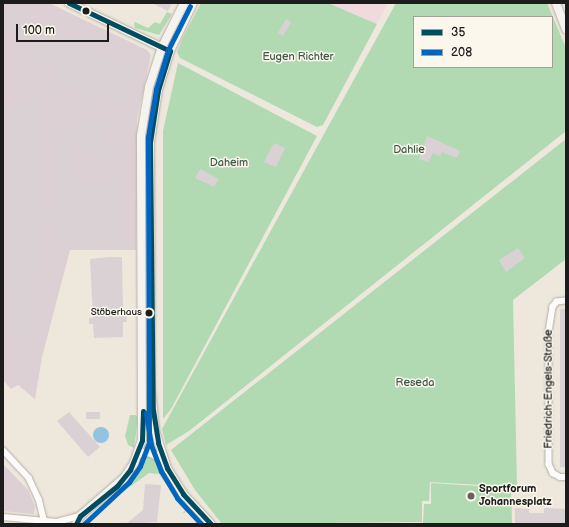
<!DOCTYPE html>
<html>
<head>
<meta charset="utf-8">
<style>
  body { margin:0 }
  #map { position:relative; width:569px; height:527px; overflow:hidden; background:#eee7db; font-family:"Balsamiq Sans",sans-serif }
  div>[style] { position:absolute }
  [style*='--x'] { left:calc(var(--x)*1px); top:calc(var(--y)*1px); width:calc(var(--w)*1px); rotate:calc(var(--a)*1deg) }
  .built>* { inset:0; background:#f0dade }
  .industrial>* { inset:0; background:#ddd0d4 }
  .green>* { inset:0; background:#b1dab3 }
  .water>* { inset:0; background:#93c3e1 }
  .round { border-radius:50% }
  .building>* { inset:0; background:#dad1d4 }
  .roads { filter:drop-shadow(0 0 1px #b3afa8) drop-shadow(0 0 1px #b3afa8) }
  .street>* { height:5.5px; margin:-2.75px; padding:0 2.75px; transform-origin:2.75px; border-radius:2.75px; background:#fcfbfa }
  .secondary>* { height:8px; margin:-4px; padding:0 4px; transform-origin:4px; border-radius:4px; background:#f6f3ef }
  .bus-1>* { height:5px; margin:-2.5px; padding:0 2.5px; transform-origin:2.5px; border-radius:2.5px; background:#004c61 }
  .bus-2>* { height:5px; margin:-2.5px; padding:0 2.5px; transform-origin:2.5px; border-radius:2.5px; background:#0065bd }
  .dots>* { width:11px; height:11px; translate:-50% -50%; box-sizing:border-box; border:2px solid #fbf7ec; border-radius:50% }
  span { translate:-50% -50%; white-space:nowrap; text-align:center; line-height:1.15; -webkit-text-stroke:3px #fbf7ec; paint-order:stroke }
  .bus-label { font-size:10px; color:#1c1c1c }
  .right { translate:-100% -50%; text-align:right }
  .park-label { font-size:11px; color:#3f5b45 }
  .street-label { font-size:11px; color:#1c1c1c }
  .poi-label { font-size:11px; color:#1c1c1c; font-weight:700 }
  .left { translate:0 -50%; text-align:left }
  .frame { position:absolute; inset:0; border:4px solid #1c1c1c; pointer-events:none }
  .legend { position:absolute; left:413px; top:16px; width:140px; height:52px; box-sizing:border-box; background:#fbf7ec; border:1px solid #a29f99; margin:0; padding:5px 7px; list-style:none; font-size:12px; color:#1c1c1c }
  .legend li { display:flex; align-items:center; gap:8px; height:20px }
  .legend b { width:20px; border:1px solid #a29f99 }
  .scale { position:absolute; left:16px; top:24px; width:93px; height:18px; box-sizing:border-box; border:2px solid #1c1c1c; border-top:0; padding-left:5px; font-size:12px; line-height:14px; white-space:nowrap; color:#1c1c1c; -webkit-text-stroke:3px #fbf7ec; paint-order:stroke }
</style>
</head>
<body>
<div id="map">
  <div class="built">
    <div style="clip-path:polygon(328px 3px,388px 3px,377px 24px)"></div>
  </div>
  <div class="industrial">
    <div style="clip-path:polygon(3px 3px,49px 3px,147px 50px,151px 55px,137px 118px,136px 250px,70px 250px,42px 357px,35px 399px,18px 385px,11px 389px,3px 380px)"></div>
    <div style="clip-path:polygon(3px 464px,28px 490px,35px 506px,34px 514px,3px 511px)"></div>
  </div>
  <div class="green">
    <div style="clip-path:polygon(201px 3px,328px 3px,377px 24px,323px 125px,317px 127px,180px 58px,177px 52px,183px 37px)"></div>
    <div style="clip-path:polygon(evenodd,396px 3px,547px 3px,566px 48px,566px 131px,189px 431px,166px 445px,162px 429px,396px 3px,414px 17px,552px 17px,552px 67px,414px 67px,414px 17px)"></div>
    <div style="clip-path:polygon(167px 12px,172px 14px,159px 35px,135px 28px,134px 24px,136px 19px,135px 22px,148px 28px,155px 22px,160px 24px)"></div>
    <div style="clip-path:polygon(178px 63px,317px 136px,171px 409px,163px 419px,163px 131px)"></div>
    <div style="clip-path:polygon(566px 139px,566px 259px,513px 300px,517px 485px,513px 487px,430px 482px,429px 501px,422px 501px,422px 522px,222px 524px,195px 490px,171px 450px)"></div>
    <div style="clip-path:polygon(145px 264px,149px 415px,154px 441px,146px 441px)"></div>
    <div style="clip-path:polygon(130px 415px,136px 415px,138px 418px,134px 448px,128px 445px,125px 436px)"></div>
    <div style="clip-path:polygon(150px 456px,157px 461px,171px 488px,187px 505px,185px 513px,183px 513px,185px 510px,159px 474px,149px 473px,123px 492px,135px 478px,144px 457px)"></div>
    <div style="clip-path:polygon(431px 483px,511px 488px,512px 524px,423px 524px,424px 504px,431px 504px)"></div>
  </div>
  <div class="water">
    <div class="round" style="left:93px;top:427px;width:16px;height:16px"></div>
  </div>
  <div class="building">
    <div style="clip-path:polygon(21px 3px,36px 3px,19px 39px,3px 31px,3px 5px,16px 12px)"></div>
    <div style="clip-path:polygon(152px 3px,172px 3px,168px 11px)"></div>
    <div style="clip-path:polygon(286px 19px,291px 22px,283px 36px,278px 33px)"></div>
    <div style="clip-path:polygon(47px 29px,126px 68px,130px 60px,136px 64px,133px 71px,137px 73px,121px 103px,106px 96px,103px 100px,93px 96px,90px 102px,52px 80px,56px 71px,31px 60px)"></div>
    <div style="clip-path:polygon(33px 98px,38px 98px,40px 209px,56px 209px,55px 135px,66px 135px,69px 127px,76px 130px,84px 112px,111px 125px,103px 142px,118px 149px,111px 163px,72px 147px,71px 173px,79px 180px,104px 178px,117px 180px,117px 184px,119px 184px,119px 215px,123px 215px,123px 227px,121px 227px,121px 246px,109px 246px,109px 242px,88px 242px,88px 246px,80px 246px,80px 242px,53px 242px,52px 235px,56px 235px,56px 221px,40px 221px,39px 275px,27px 275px,36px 322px,29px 324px,30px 334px,16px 335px,12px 339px,3px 289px,3px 105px,33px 105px)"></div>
    <div style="clip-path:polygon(427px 136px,460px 151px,457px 158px,442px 152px,440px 156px,433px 153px,428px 162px,419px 159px)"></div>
    <div style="clip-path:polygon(274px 143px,285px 148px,276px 167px,264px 162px)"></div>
    <div style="clip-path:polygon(200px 169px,219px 179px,214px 187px,195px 178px)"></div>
    <div style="clip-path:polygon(518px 248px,525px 258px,506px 272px,499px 260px)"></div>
    <div style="clip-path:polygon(109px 257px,122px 257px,123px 309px,126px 309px,127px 322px,123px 322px,123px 337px,94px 338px,93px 324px,89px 324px,89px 318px,93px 318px,90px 259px)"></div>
    <div style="clip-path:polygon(560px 309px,566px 309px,566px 467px,560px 467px)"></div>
    <div style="clip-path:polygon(69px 412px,100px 447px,88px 457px,57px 421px)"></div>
    <div style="clip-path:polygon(86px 412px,100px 412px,100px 419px,86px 419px)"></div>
    <div style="clip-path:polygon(145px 484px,161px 485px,157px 522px,126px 524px,143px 510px)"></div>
    <div style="clip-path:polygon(515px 508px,529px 509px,529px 513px,544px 513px,544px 508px,566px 509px,566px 524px,515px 524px)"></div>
  </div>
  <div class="roads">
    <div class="street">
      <div style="--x:566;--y:301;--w:9;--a:174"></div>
      <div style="--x:557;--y:302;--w:6;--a:129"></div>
      <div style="--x:553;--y:307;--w:24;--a:99"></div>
      <div style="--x:549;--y:331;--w:133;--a:90"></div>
      <div style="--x:549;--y:464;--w:10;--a:66"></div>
      <div style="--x:553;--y:473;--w:8;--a:30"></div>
      <div style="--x:560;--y:477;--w:6;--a:0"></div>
      <div style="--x:3;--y:450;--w:38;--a:47"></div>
      <div style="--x:29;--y:478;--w:23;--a:65"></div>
      <div style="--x:39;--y:499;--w:21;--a:76"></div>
      <div style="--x:44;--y:519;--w:8;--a:40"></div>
      <div style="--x:3;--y:517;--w:54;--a:5.3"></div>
      <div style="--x:57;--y:522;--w:24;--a:-15"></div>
    </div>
    <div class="secondary">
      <div style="--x:69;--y:3;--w:106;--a:25.6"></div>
      <div style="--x:193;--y:3;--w:53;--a:115.6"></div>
      <div style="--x:170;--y:51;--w:41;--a:107.1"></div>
      <div style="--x:158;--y:90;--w:53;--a:98.7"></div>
      <div style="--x:150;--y:142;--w:248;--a:89.8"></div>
      <div style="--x:151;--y:390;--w:41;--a:84.4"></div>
      <div style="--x:155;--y:431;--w:39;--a:72"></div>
      <div style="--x:167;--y:468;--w:31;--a:58"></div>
      <div style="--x:183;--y:494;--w:41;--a:47"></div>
      <div style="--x:556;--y:3;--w:28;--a:69"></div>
      <div style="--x:138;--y:454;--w:11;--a:-10"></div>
      <div style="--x:149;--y:452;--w:17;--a:28"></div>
      <div style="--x:76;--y:524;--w:9;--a:-63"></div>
      <div style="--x:80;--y:516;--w:58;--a:-40.8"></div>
      <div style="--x:124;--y:478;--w:18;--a:-56"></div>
      <div style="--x:134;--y:463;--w:24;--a:-71"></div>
      <div style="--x:142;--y:440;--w:304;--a:-90.2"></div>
      <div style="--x:141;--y:136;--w:50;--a:-80.7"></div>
      <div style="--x:149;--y:87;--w:42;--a:-72"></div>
      <div style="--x:162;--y:47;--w:49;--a:-63.4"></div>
    </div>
  </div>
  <div class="bus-1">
    <div style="--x:69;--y:3;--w:112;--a:25.4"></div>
    <div style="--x:170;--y:51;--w:41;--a:107.1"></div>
    <div style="--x:158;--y:90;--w:53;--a:98.7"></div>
    <div style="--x:150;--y:142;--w:268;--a:89.4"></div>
    <div style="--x:153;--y:410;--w:33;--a:81"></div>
    <div style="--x:158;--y:443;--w:27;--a:70"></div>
    <div style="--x:167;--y:468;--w:31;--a:58"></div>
    <div style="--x:183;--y:494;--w:41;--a:47"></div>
    <div style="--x:76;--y:524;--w:9;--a:-63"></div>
    <div style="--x:80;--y:516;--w:48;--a:-39"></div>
    <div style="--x:117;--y:486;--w:21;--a:-51"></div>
    <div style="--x:130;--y:470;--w:32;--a:-68"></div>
    <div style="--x:142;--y:440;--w:29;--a:-88"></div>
  </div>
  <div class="bus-2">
    <div style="--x:146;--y:413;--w:32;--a:81"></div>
    <div style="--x:151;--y:445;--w:28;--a:69"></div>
    <div style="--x:161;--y:471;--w:31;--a:59"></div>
    <div style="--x:177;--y:498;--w:35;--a:47"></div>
    <div style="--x:84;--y:524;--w:62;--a:-43"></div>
    <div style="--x:129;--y:482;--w:19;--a:-55"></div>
    <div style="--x:140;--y:466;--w:26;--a:-69"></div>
    <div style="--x:149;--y:442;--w:305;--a:-90.2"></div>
    <div style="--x:148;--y:137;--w:49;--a:-80.5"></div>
    <div style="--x:156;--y:89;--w:41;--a:-72.9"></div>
    <div style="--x:168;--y:50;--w:49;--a:-63.4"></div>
  </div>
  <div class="dots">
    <div style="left:86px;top:11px;background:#1c1c1c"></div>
    <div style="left:149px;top:313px;background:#1c1c1c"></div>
    <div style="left:471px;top:496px;background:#66635f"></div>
  </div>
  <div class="bus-label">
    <span class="right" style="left:142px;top:313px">Stöberhaus</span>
  </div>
  <div class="park-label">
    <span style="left:298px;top:57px">Eugen Richter</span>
    <span style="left:409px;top:150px">Dahlie</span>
    <span style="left:229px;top:163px">Daheim</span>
    <span style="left:415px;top:383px">Reseda</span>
  </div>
  <div class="street-label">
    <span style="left:549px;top:389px;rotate:-90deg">Friedrich-Engels-Straße</span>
  </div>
  <div class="poi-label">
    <span class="left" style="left:479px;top:496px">Sportforum<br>Johannesplatz</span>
  </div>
  <div class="frame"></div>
  <ul class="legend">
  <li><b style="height:5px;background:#004c61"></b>35</li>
  <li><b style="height:5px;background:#0065bd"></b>208</li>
  </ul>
  <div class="scale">100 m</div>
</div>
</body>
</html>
